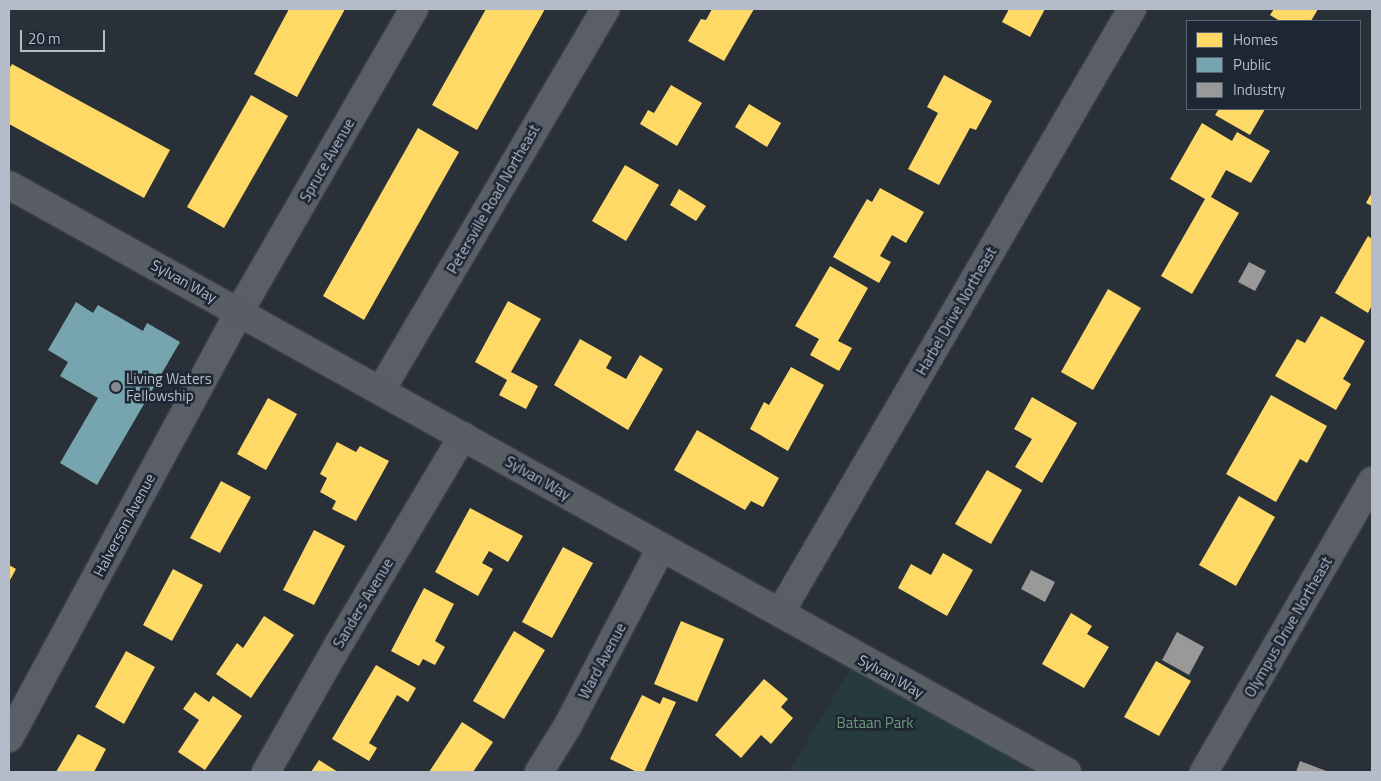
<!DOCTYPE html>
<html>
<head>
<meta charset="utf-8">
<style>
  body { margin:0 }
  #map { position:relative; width:1381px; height:781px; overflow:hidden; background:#2a3038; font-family:"Titillium Web",sans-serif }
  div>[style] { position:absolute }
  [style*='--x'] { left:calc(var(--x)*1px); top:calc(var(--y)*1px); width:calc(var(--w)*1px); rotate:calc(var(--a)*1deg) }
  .green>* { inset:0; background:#273a3e }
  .homes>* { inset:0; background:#ffd966 }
  .public>* { inset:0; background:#76a5af }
  .industry>* { inset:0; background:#999 }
  .roads { filter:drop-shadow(0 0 1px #484c53) drop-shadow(0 0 1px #484c53) }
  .street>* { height:28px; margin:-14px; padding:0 14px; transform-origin:14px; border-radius:14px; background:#5a5e66 }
  .secondary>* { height:28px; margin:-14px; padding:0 14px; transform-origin:14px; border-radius:14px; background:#595d64 }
  .dots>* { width:14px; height:14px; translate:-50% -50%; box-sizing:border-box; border:2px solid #1d2633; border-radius:50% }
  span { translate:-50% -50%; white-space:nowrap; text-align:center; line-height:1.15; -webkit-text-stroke:5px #1d2633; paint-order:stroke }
  .street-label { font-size:15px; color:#b4bcc9 }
  .poi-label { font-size:15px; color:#b4bcc9 }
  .left { translate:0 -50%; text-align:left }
  .park-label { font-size:15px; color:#6b9a76 }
  .frame { position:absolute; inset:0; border:10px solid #b4bcc9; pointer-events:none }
  .legend { position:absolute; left:1186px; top:20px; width:175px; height:90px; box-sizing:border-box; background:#1d2633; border:1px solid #59626f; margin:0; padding:6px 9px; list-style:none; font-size:15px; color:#b4bcc9 }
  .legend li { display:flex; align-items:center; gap:10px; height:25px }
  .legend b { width:25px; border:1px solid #59626f }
  .scale { position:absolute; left:20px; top:30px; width:85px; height:22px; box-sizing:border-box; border:2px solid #b4bcc9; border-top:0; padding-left:6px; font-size:15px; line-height:18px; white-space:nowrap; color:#b4bcc9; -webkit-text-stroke:4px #1d2633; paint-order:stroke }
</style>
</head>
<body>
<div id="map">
  <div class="green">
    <div style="clip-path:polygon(857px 657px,1067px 772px,789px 772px)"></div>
  </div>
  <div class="homes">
    <div style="clip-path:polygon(289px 9px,345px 9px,297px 97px,254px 74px)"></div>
    <div style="clip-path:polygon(486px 9px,545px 9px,477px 130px,432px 105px)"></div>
    <div style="clip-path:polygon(712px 9px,754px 9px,724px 61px,688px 41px,701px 19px,706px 20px)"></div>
    <div style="clip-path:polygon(1009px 9px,1045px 9px,1030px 37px,1002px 22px)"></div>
    <div style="clip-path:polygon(1274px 9px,1318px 9px,1311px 21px,1280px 21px,1270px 15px)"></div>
    <div style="clip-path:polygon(12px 64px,170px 150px,144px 198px,9px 124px,9px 69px)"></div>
    <div style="clip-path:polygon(944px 75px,992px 101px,976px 130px,970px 128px,939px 185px,908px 169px,938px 113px,927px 107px)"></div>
    <div style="clip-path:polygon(671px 85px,702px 103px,677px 146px,640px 124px,648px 110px,654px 113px)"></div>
    <div style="clip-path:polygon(251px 95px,288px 116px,224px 228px,187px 207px)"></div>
    <div style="clip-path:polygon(749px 104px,781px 123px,767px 147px,735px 127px)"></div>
    <div style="clip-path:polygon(1219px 109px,1265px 109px,1250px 135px,1215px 115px)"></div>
    <div style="clip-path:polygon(1202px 123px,1232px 141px,1237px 132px,1270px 151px,1251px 183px,1226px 170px,1211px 197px,1239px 213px,1192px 294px,1161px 276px,1205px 199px,1170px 179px)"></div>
    <div style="clip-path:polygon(418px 128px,459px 152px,364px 320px,323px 296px)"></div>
    <div style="clip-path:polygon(625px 165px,659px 185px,626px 241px,592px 221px)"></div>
    <div style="clip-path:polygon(880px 188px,924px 212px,906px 243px,892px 235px,880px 256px,891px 262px,879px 283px,833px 257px,867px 199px,872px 202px)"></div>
    <div style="clip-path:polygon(679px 189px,706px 206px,696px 221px,670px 205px)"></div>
    <div style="clip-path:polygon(1372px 192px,1372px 206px,1366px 203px)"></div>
    <div style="clip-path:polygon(1368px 236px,1372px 239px,1372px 305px,1368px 313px,1335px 293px)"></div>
    <div style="clip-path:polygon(830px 266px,868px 288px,838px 341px,852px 348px,839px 371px,810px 355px,819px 339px,795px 326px)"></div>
    <div style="clip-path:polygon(1108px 289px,1141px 308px,1093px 390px,1061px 372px)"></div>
    <div style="clip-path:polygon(508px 301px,541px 319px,511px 372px,538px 386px,526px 409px,499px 395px,507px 380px,475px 362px)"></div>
    <div style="clip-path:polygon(1321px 316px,1365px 341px,1343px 379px,1351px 384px,1336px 410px,1275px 376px,1297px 339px,1305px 343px)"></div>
    <div style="clip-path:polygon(580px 339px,612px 357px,606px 368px,626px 379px,640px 355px,663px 369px,628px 430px,554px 385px)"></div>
    <div style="clip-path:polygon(791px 367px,824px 385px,788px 451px,750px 429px,764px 402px,769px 405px)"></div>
    <div style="clip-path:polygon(1271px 395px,1327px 426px,1307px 463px,1300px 459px,1276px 502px,1226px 474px)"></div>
    <div style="clip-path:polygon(1032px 397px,1077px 423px,1042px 483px,1015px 467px,1032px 439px,1014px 429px)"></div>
    <div style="clip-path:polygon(268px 398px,297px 414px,266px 470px,237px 454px)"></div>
    <div style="clip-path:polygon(697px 430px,779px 478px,763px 507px,751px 501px,745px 510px,674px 470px)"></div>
    <div style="clip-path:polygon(337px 442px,356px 452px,360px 446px,389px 461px,356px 521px,332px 509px,336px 501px,320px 492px,327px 478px,320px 474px)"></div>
    <div style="clip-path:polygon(987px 470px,1022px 490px,991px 544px,955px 524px)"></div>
    <div style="clip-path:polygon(221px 481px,251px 497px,220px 553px,190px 538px)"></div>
    <div style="clip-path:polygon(1239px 496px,1275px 517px,1236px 586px,1199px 565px)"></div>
    <div style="clip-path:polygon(470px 508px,523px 536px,508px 562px,489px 551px,482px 563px,493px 569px,478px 596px,435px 572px)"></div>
    <div style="clip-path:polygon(314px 530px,345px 546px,314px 605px,283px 590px)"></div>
    <div style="clip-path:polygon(563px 547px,593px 563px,552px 638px,522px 622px)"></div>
    <div style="clip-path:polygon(943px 553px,973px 570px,947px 616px,898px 588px,911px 564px,931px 575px)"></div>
    <div style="clip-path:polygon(9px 565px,16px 569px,9px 582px)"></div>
    <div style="clip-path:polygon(173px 569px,203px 585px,172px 641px,143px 625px)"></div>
    <div style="clip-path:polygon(424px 588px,454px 604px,435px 641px,445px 647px,435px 665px,423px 659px,419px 666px,391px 651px)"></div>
    <div style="clip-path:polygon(1071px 613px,1092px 626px,1087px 634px,1109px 647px,1084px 688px,1042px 664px)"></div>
    <div style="clip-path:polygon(264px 616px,294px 635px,251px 698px,216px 674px,237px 643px,243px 648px)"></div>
    <div style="clip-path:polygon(681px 621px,724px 639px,697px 702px,654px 684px)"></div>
    <div style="clip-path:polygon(514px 631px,545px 650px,504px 719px,473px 701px)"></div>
    <div style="clip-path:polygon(126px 651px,155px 667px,124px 724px,95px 707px)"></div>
    <div style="clip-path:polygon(1156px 661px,1191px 681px,1159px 736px,1124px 717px)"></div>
    <div style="clip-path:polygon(376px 665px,416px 688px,408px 702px,397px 695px,369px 743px,377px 748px,369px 761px,332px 739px)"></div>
    <div style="clip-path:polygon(764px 679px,788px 699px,781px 707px,793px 718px,771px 744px,761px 735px,741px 758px,715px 735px)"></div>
    <div style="clip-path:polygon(195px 692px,209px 702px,213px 696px,242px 716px,205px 770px,178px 752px,199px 720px,183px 709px)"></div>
    <div style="clip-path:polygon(642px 695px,660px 704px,663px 697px,676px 702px,644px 772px,637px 772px,610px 759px)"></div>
    <div style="clip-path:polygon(462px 722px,493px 742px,473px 772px,429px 772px)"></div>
    <div style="clip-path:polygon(78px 734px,106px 749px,94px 772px,56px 772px)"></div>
    <div style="clip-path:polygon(319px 760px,338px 772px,311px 772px)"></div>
  </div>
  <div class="public">
    <div style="clip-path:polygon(76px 302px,93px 313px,98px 305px,143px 331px,147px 323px,180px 342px,97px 485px,60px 463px,98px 398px,60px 376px,68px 362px,48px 350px)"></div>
  </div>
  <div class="industry">
    <div style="clip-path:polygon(1249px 262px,1266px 271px,1255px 291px,1238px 282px)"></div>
    <div style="clip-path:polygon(1031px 570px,1055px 582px,1045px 602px,1021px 589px)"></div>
    <div style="clip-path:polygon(1177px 632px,1204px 647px,1189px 675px,1162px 660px)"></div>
    <div style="clip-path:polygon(1300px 761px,1329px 772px,1296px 772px)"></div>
  </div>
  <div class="roads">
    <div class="street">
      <div style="--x:381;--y:390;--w:442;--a:-59.5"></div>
      <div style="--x:780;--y:613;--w:699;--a:-59.77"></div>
      <div style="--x:9;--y:738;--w:484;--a:-61.6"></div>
      <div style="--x:239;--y:312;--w:350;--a:-60"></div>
      <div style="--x:266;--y:772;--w:150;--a:-60.4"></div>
      <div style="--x:340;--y:642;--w:240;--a:-59.2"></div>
      <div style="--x:539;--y:772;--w:53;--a:-58.1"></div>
      <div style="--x:567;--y:727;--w:202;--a:-62.3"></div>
      <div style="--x:1204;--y:772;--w:336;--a:-60"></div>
    </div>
    <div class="secondary">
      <div style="--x:9;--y:185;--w:1210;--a:29.02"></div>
    </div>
  </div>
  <div class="dots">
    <div style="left:116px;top:387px;background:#848b96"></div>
  </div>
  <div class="street-label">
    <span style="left:327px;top:160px;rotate:-60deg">Spruce Avenue</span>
    <span style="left:493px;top:199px;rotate:-60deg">Petersville Road Northeast</span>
    <span style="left:184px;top:281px;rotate:29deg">Sylvan Way</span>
    <span style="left:956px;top:311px;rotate:-60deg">Harbel Drive Northeast</span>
    <span style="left:538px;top:478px;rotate:30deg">Sylvan Way</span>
    <span style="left:124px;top:525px;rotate:-62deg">Halverson Avenue</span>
    <span style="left:363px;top:603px;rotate:-59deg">Sanders Avenue</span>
    <span style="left:1288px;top:627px;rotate:-60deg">Olympus Drive Northeast</span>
    <span style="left:602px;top:661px;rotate:-62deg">Ward Avenue</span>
    <span style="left:891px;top:676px;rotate:29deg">Sylvan Way</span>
  </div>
  <div class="poi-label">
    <span class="left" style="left:126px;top:387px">Living Waters<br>Fellowship</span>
  </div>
  <div class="park-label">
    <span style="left:875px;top:723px">Bataan Park</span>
  </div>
  <div class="frame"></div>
  <ul class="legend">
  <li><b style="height:14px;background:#ffd966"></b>Homes</li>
  <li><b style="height:14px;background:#76a5af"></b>Public</li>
  <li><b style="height:14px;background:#999"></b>Industry</li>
  </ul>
  <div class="scale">20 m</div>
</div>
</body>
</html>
